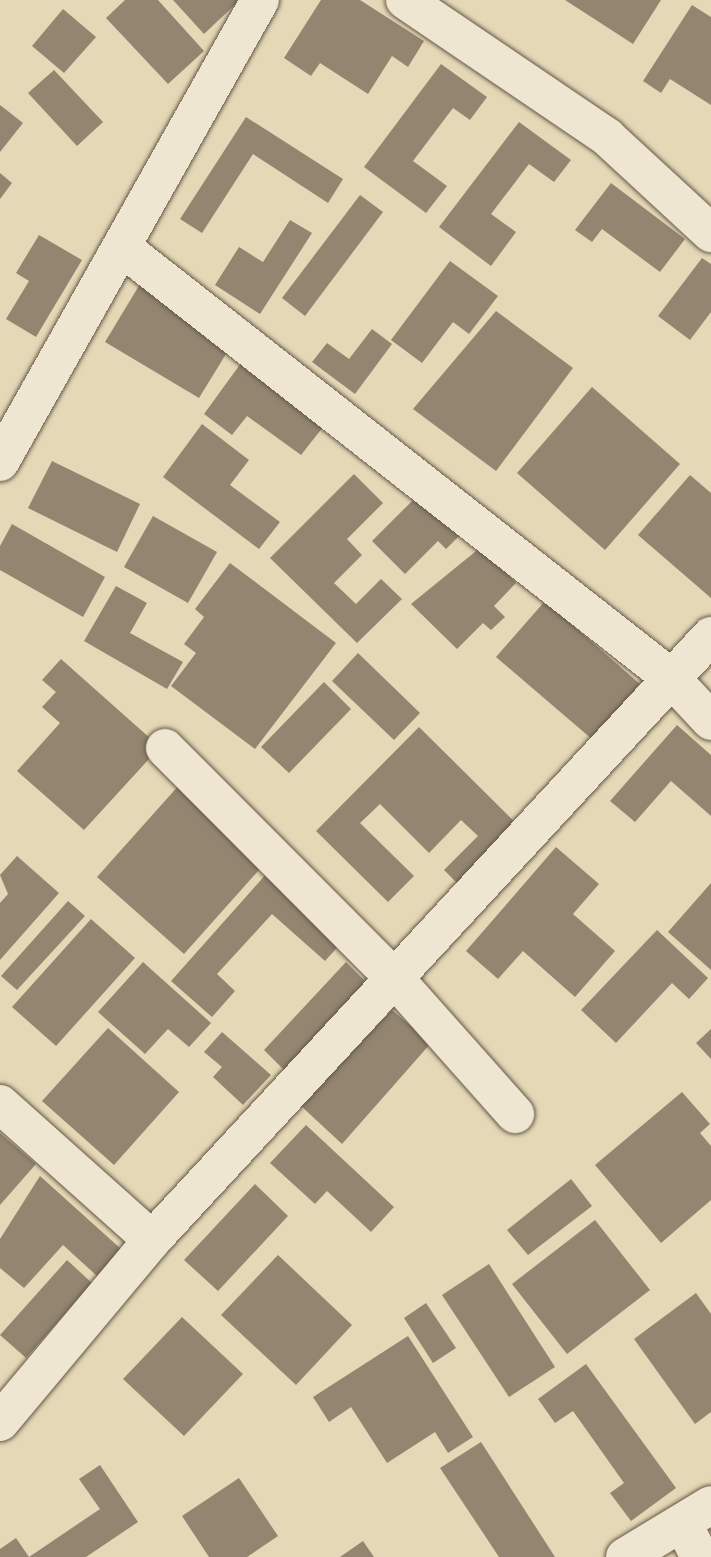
<!DOCTYPE html>
<html>
<head>
<meta charset="utf-8">
<style>
  body { margin:0 }
  #map { position:relative; width:711px; height:1557px; overflow:hidden; background:#e5d8b6; font-family:Cardo,serif }
  div>[style] { position:absolute }
  [style*='--x'] { left:calc(var(--x)*1px); top:calc(var(--y)*1px); width:calc(var(--w)*1px); rotate:calc(var(--a)*1deg) }
  .building>* { inset:0; background:#938570 }
  .roads { filter:drop-shadow(0 0 2px #655749) drop-shadow(0 0 2px #655749) }
  .minor>* { height:38px; margin:-19px; padding:0 19px; transform-origin:19px; border-radius:19px; background:#eee6d0 }
  span { translate:-50% -50%; white-space:nowrap; text-align:center; line-height:1.15; -webkit-text-stroke:7px #eee6d0; paint-order:stroke }
</style>
</head>
<body>
<div id="map">
  <div class="building">
    <div style="clip-path:polygon(125px 0,158px 0,204px 51px,168px 84px,106px 18px)"></div>
    <div style="clip-path:polygon(173px 0,240px 0,204px 34px)"></div>
    <div style="clip-path:polygon(321px 0,360px 0,424px 41px,408px 67px,392px 56px,368px 94px,320px 63px,311px 76px,284px 58px)"></div>
    <div style="clip-path:polygon(565px 0,661px 0,633px 44px)"></div>
    <div style="clip-path:polygon(692px 5px,711px 17px,711px 105px,670px 79px,661px 93px,643px 81px)"></div>
    <div style="clip-path:polygon(63px 9px,96px 37px,64px 73px,32px 46px)"></div>
    <div style="clip-path:polygon(441px 64px,487px 97px,470px 120px,453px 108px,413px 161px,447px 186px,426px 213px,364px 167px)"></div>
    <div style="clip-path:polygon(54px 70px,103px 122px,77px 146px,28px 93px)"></div>
    <div style="clip-path:polygon(0 105px,23px 123px,0 152px)"></div>
    <div style="clip-path:polygon(246px 117px,343px 179px,328px 203px,253px 154px,202px 233px,180px 219px)"></div>
    <div style="clip-path:polygon(519px 122px,571px 160px,554px 182px,529px 164px,491px 214px,516px 232px,491px 266px,439px 227px)"></div>
    <div style="clip-path:polygon(0 173px,12px 183px,0 199px)"></div>
    <div style="clip-path:polygon(611px 183px,685px 239px,660px 272px,602px 229px,592px 242px,575px 230px)"></div>
    <div style="clip-path:polygon(360px 195px,383px 212px,305px 316px,282px 298px)"></div>
    <div style="clip-path:polygon(290px 220px,312px 233px,260px 314px,215px 285px,239px 247px,263px 262px)"></div>
    <div style="clip-path:polygon(39px 235px,82px 260px,36px 337px,6px 319px,29px 281px,16px 273px)"></div>
    <div style="clip-path:polygon(702px 258px,711px 264px,711px 312px,690px 340px,658px 316px)"></div>
    <div style="clip-path:polygon(450px 261px,498px 296px,469px 334px,453px 322px,422px 363px,391px 340px)"></div>
    <div style="clip-path:polygon(140px 284px,234px 341px,199px 398px,105px 342px)"></div>
    <div style="clip-path:polygon(496px 311px,573px 368px,496px 471px,413px 409px)"></div>
    <div style="clip-path:polygon(372px 329px,392px 344px,355px 394px,312px 362px,327px 343px,349px 359px)"></div>
    <div style="clip-path:polygon(244px 359px,327px 422px,301px 455px,247px 416px,232px 435px,204px 414px)"></div>
    <div style="clip-path:polygon(592px 387px,680px 464px,605px 550px,517px 473px)"></div>
    <div style="clip-path:polygon(202px 424px,249px 460px,230px 485px,280px 522px,259px 549px,163px 477px)"></div>
    <div style="clip-path:polygon(52px 461px,140px 504px,117px 552px,28px 508px)"></div>
    <div style="clip-path:polygon(354px 474px,383px 503px,347px 539px,362px 555px,334px 583px,356px 604px,381px 579px,402px 599px,357px 643px,270px 558px)"></div>
    <div style="clip-path:polygon(690px 475px,711px 493px,711px 598px,638px 535px)"></div>
    <div style="clip-path:polygon(418px 495px,459px 536px,446px 549px,438px 541px,405px 574px,372px 541px)"></div>
    <div style="clip-path:polygon(153px 516px,217px 552px,188px 603px,124px 567px)"></div>
    <div style="clip-path:polygon(12px 524px,105px 577px,83px 617px,0 570px,0 546px)"></div>
    <div style="clip-path:polygon(481px 547px,516px 583px,494px 606px,505px 617px,491px 630px,483px 623px,457px 649px,411px 604px)"></div>
    <div style="clip-path:polygon(230px 563px,336px 643px,255px 749px,171px 686px,196px 653px,184px 644px,204px 617px,195px 609px)"></div>
    <div style="clip-path:polygon(116px 586px,147px 603px,130px 633px,183px 662px,167px 689px,84px 641px)"></div>
    <div style="clip-path:polygon(545px 601px,641px 685px,593px 740px,496px 657px)"></div>
    <div style="clip-path:polygon(358px 653px,420px 713px,394px 740px,332px 681px)"></div>
    <div style="clip-path:polygon(61px 659px,160px 747px,84px 830px,17px 771px,60px 723px,42px 707px,56px 692px,42px 680px)"></div>
    <div style="clip-path:polygon(324px 682px,351px 709px,289px 773px,261px 747px)"></div>
    <div style="clip-path:polygon(677px 725px,711px 755px,711px 816px,671px 781px,635px 822px,610px 801px)"></div>
    <div style="clip-path:polygon(419px 727px,524px 831px,465px 891px,444px 870px,478px 836px,461px 820px,429px 853px,380px 804px,360px 823px,414px 876px,388px 902px,316px 831px)"></div>
    <div style="clip-path:polygon(180px 784px,267px 861px,184px 954px,97px 877px)"></div>
    <div style="clip-path:polygon(556px 847px,599px 884px,573px 914px,615px 951px,575px 997px,523px 951px,498px 979px,466px 951px)"></div>
    <div style="clip-path:polygon(17px 856px,59px 893px,0 960px,0 903px,8px 894px,0 875px)"></div>
    <div style="clip-path:polygon(268px 872px,344px 940px,325px 961px,272px 914px,217px 974px,235px 991px,212px 1017px,171px 981px)"></div>
    <div style="clip-path:polygon(711px 883px,711px 970px,668px 932px)"></div>
    <div style="clip-path:polygon(68px 901px,85px 916px,17px 990px,1px 976px)"></div>
    <div style="clip-path:polygon(91px 919px,135px 958px,56px 1046px,12px 1007px)"></div>
    <div style="clip-path:polygon(657px 930px,708px 978px,689px 999px,672px 983px,616px 1043px,581px 1010px)"></div>
    <div style="clip-path:polygon(143px 962px,211px 1023px,189px 1047px,168px 1029px,145px 1054px,98px 1012px)"></div>
    <div style="clip-path:polygon(346px 962px,368px 984px,284px 1070px,264px 1050px)"></div>
    <div style="clip-path:polygon(392px 1010px,431px 1043px,342px 1144px,300px 1105px)"></div>
    <div style="clip-path:polygon(108px 1028px,179px 1092px,114px 1165px,42px 1101px)"></div>
    <div style="clip-path:polygon(711px 1029px,711px 1059px,696px 1043px)"></div>
    <div style="clip-path:polygon(222px 1032px,271px 1075px,243px 1105px,213px 1077px,222px 1067px,204px 1052px)"></div>
    <div style="clip-path:polygon(682px 1092px,710px 1124px,700px 1133px,711px 1146px,711px 1200px,661px 1243px,595px 1165px)"></div>
    <div style="clip-path:polygon(306px 1125px,394px 1207px,371px 1232px,327px 1191px,315px 1204px,270px 1163px)"></div>
    <div style="clip-path:polygon(0 1133px,36px 1164px,0 1205px)"></div>
    <div style="clip-path:polygon(40px 1176px,121px 1249px,97px 1276px,63px 1245px,24px 1288px,0 1268px,0 1239px)"></div>
    <div style="clip-path:polygon(571px 1179px,592px 1206px,528px 1255px,507px 1230px)"></div>
    <div style="clip-path:polygon(255px 1184px,288px 1216px,218px 1291px,184px 1260px)"></div>
    <div style="clip-path:polygon(595px 1220px,650px 1290px,567px 1354px,512px 1284px)"></div>
    <div style="clip-path:polygon(278px 1255px,352px 1325px,296px 1385px,221px 1315px)"></div>
    <div style="clip-path:polygon(67px 1260px,92px 1283px,26px 1358px,0 1335px)"></div>
    <div style="clip-path:polygon(489px 1264px,555px 1367px,509px 1397px,442px 1295px)"></div>
    <div style="clip-path:polygon(696px 1293px,711px 1314px,711px 1412px,695px 1424px,634px 1339px)"></div>
    <div style="clip-path:polygon(426px 1303px,456px 1348px,433px 1363px,404px 1318px)"></div>
    <div style="clip-path:polygon(182px 1317px,243px 1374px,184px 1436px,123px 1379px)"></div>
    <div style="clip-path:polygon(408px 1336px,473px 1437px,448px 1453px,435px 1432px,387px 1463px,351px 1407px,329px 1422px,313px 1397px)"></div>
    <div style="clip-path:polygon(586px 1364px,676px 1488px,631px 1521px,610px 1493px,624px 1483px,573px 1411px,555px 1423px,538px 1399px)"></div>
    <div style="clip-path:polygon(481px 1442px,555px 1557px,499px 1557px,440px 1468px)"></div>
    <div style="clip-path:polygon(100px 1465px,138px 1522px,86px 1557px,0 1557px,0 1549px,16px 1538px,29px 1557px,100px 1509px,79px 1479px)"></div>
    <div style="clip-path:polygon(239px 1478px,278px 1536px,247px 1557px,209px 1557px,182px 1516px)"></div>
    <div style="clip-path:polygon(363px 1541px,374px 1557px,340px 1557px)"></div>
  </div>
  <div class="roads">
    <div class="minor">
      <div style="--x:405;--y:0;--w:244;--a:34.1"></div>
      <div style="--x:607;--y:137;--w:142;--a:42.7"></div>
      <div style="--x:124;--y:249;--w:694;--a:38.09"></div>
      <div style="--x:670;--y:677;--w:60;--a:47"></div>
      <div style="--x:0;--y:462;--w:530;--a:-60.63"></div>
      <div style="--x:165;--y:748;--w:329;--a:45.1"></div>
      <div style="--x:397;--y:981;--w:178;--a:48.4"></div>
      <div style="--x:0;--y:1104;--w:204;--a:41.8"></div>
      <div style="--x:0;--y:1422;--w:237;--a:-50.1"></div>
      <div style="--x:152;--y:1240;--w:823;--a:-47.22"></div>
      <div style="--x:683;--y:1524;--w:37;--a:63"></div>
      <div style="--x:625;--y:1557;--w:100;--a:-31.2"></div>
    </div>
  </div>
</div>
</body>
</html>
